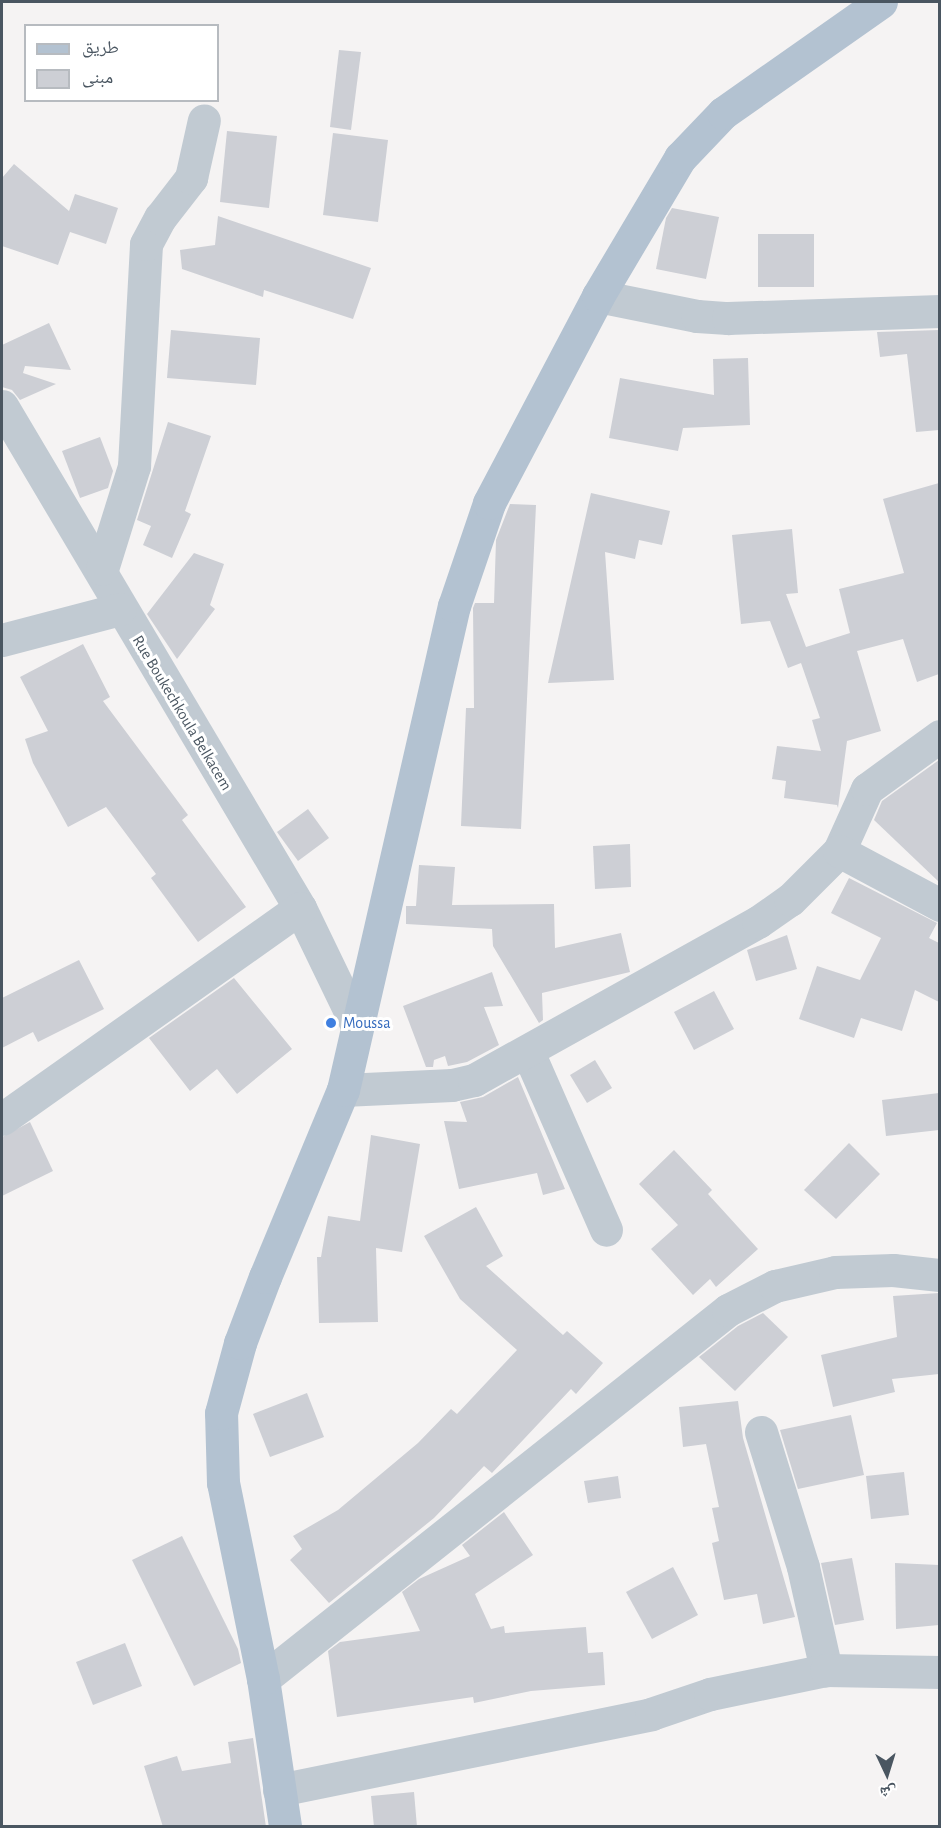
<!DOCTYPE html>
<html>
<head>
<meta charset="utf-8">
<style>
  body { margin:0 }
  #map { position:relative; width:941px; height:1828px; overflow:hidden; background:#f5f3f3; font-family:"Alegreya Sans","Noto Naskh Arabic",sans-serif }
  div>[style] { position:absolute }
  [style*='--x'] { left:calc(var(--x)*1px); top:calc(var(--y)*1px); width:calc(var(--w)*1px); rotate:calc(var(--a)*1deg) }
  .building>* { inset:0; background:#cdcfd5 }
  .minor>* { height:33px; margin:-16.5px; padding:0 16.5px; transform-origin:16.5px; border-radius:16.5px; background:#c1cad2 }
  .major>* { height:33px; margin:-16.5px; padding:0 16.5px; transform-origin:16.5px; border-radius:16.5px; background:#b3c2d1 }
  .dots>* { width:16px; height:16px; translate:-50% -50%; box-sizing:border-box; border:3px solid #fff; border-radius:50% }
  span { translate:-50% -50%; white-space:nowrap; text-align:center; line-height:1.15; -webkit-text-stroke:6px #fff; paint-order:stroke }
  .street-label { font-size:16px; color:#4a5661 }
  .shop-label { font-size:16px; color:#366cbe }
  .left { translate:0 -50%; text-align:left }
  .frame { position:absolute; inset:0; border:3px solid #4a5661; pointer-events:none }
  .legend { position:absolute; left:24px; top:24px; width:195px; height:78px; box-sizing:border-box; background:#fff; border:2px solid #b7bbc0; margin:0; padding:8px 10px; list-style:none; font-size:18px; color:#4a5661 }
  .legend li { display:flex; align-items:center; gap:12px; height:30px }
  .legend b { width:30px; border:2px solid #b7bbc0 }
  .north { position:absolute; left:857px; top:1744px; width:60px; height:60px; -webkit-text-stroke:4px #fff; paint-order:stroke; rotate:176deg; font-size:16px; font-weight:700; line-height:24px; text-align:center; color:#4a5661 }
  .north::after { content:''; display:block; margin:auto; width:21px; height:27px; background:#4a5661; clip-path:polygon(50% 0,100% 100%,50% 72%,0 100%) }
</style>
</head>
<body>
<div id="map">
  <div class="building">
    <div style="clip-path:polygon(339px 50px,361px 52px,351px 130px,330px 127px)"></div>
    <div style="clip-path:polygon(227px 131px,277px 136px,269px 208px,220px 202px)"></div>
    <div style="clip-path:polygon(333px 133px,388px 140px,378px 222px,323px 215px)"></div>
    <div style="clip-path:polygon(14px 164px,69px 211px,75px 194px,118px 208px,106px 244px,70px 232px,58px 265px,2px 246px,2px 178px)"></div>
    <div style="clip-path:polygon(672px 208px,719px 217px,706px 279px,656px 269px,666px 218px)"></div>
    <div style="clip-path:polygon(218px 216px,371px 268px,353px 319px,264px 290px,263px 297px,182px 269px,180px 250px,215px 245px)"></div>
    <div style="clip-path:polygon(758px 234px,814px 234px,814px 287px,758px 287px)"></div>
    <div style="clip-path:polygon(49px 323px,71px 370px,25px 366px,23px 373px,56px 384px,20px 400px,12px 390px,2px 387px,2px 345px)"></div>
    <div style="clip-path:polygon(171px 330px,260px 338px,256px 385px,167px 378px)"></div>
    <div style="clip-path:polygon(939px 330px,939px 430px,916px 432px,907px 354px,880px 357px,877px 332px)"></div>
    <div style="clip-path:polygon(748px 358px,750px 425px,683px 428px,678px 451px,609px 438px,620px 378px,714px 395px,713px 359px)"></div>
    <div style="clip-path:polygon(168px 422px,211px 436px,185px 511px,191px 514px,172px 558px,143px 545px,151px 526px,137px 520px)"></div>
    <div style="clip-path:polygon(100px 437px,113px 471px,108px 488px,80px 498px,62px 451px)"></div>
    <div style="clip-path:polygon(939px 483px,939px 674px,917px 682px,903px 639px,857px 651px,881px 731px,847px 741px,838px 808px,837px 805px,784px 798px,786px 781px,772px 779px,777px 746px,821px 751px,812px 720px,820px 718px,801px 663px,788px 668px,770px 621px,741px 624px,732px 535px,792px 529px,798px 593px,786px 594px,806px 647px,850px 633px,839px 589px,904px 573px,883px 499px)"></div>
    <div style="clip-path:polygon(591px 493px,670px 511px,662px 545px,639px 540px,635px 559px,605px 552px,614px 680px,548px 683px)"></div>
    <div style="clip-path:polygon(510px 504px,536px 505px,521px 829px,461px 826px,466px 708px,474px 708px,473px 608px,475px 603px,494px 603px,496px 540px)"></div>
    <div style="clip-path:polygon(194px 553px,224px 564px,210px 605px,215px 609px,177px 659px,147px 614px)"></div>
    <div style="clip-path:polygon(83px 644px,110px 697px,103px 701px,188px 815px,182px 820px,246px 907px,198px 942px,151px 878px,156px 874px,106px 807px,68px 827px,33px 763px,25px 739px,48px 731px,20px 677px)"></div>
    <div style="clip-path:polygon(939px 760px,939px 882px,874px 820px,882px 801px)"></div>
    <div style="clip-path:polygon(308px 809px,329px 838px,298px 861px,277px 832px)"></div>
    <div style="clip-path:polygon(630px 844px,631px 887px,595px 889px,593px 846px)"></div>
    <div style="clip-path:polygon(419px 865px,455px 867px,452px 905px,554px 904px,555px 948px,621px 933px,630px 972px,542px 993px,543px 1020px,539px 1023px,493px 946px,492px 929px,406px 924px,406px 906px,416px 906px)"></div>
    <div style="clip-path:polygon(849px 878px,937px 923px,929px 938px,939px 943px,939px 1002px,915px 990px,902px 1031px,861px 1018px,854px 1038px,799px 1019px,817px 966px,860px 980px,881px 938px,831px 913px)"></div>
    <div style="clip-path:polygon(787px 935px,797px 969px,756px 981px,747px 950px)"></div>
    <div style="clip-path:polygon(79px 960px,104px 1009px,38px 1042px,33px 1032px,2px 1048px,2px 998px)"></div>
    <div style="clip-path:polygon(492px 972px,503px 1006px,484px 1007px,499px 1045px,467px 1062px,448px 1066px,445px 1056px,434px 1060px,433px 1067px,426px 1067px,403px 1006px)"></div>
    <div style="clip-path:polygon(234px 978px,292px 1049px,237px 1094px,217px 1069px,190px 1091px,149px 1038px)"></div>
    <div style="clip-path:polygon(714px 991px,734px 1029px,694px 1050px,674px 1012px)"></div>
    <div style="clip-path:polygon(595px 1060px,612px 1088px,587px 1103px,570px 1075px)"></div>
    <div style="clip-path:polygon(518px 1077px,565px 1189px,543px 1195px,537px 1173px,459px 1189px,444px 1121px,467px 1122px,460px 1102px,483px 1097px)"></div>
    <div style="clip-path:polygon(939px 1093px,939px 1130px,886px 1136px,882px 1100px)"></div>
    <div style="clip-path:polygon(30px 1122px,53px 1171px,2px 1196px,2px 1137px)"></div>
    <div style="clip-path:polygon(371px 1135px,420px 1144px,402px 1252px,376px 1248px,378px 1322px,319px 1323px,317px 1257px,321px 1257px,328px 1216px,360px 1221px)"></div>
    <div style="clip-path:polygon(849px 1143px,880px 1174px,836px 1219px,804px 1190px)"></div>
    <div style="clip-path:polygon(674px 1150px,712px 1190px,708px 1194px,758px 1249px,716px 1287px,710px 1279px,693px 1295px,651px 1249px,678px 1225px,639px 1184px)"></div>
    <div style="clip-path:polygon(476px 1207px,503px 1256px,486px 1266px,563px 1335px,567px 1331px,603px 1363px,576px 1394px,571px 1389px,492px 1473px,484px 1466px,434px 1518px,329px 1603px,290px 1560px,302px 1549px,293px 1536px,338px 1510px,418px 1443px,451px 1409px,457px 1414px,517px 1350px,460px 1299px,424px 1236px)"></div>
    <div style="clip-path:polygon(939px 1293px,939px 1374px,892px 1379px,895px 1392px,833px 1407px,821px 1355px,897px 1337px,893px 1296px)"></div>
    <div style="clip-path:polygon(763px 1313px,788px 1337px,735px 1391px,699px 1357px,738px 1326px)"></div>
    <div style="clip-path:polygon(307px 1393px,324px 1437px,270px 1457px,253px 1414px)"></div>
    <div style="clip-path:polygon(738px 1401px,743px 1438px,795px 1617px,763px 1624px,757px 1594px,724px 1600px,712px 1543px,719px 1541px,712px 1508px,719px 1507px,706px 1444px,683px 1447px,679px 1407px)"></div>
    <div style="clip-path:polygon(851px 1415px,864px 1475px,798px 1489px,780px 1430px)"></div>
    <div style="clip-path:polygon(904px 1472px,909px 1515px,871px 1519px,866px 1476px)"></div>
    <div style="clip-path:polygon(618px 1476px,621px 1498px,588px 1503px,584px 1481px)"></div>
    <div style="clip-path:polygon(504px 1512px,533px 1555px,475px 1594px,491px 1629px,504px 1626px,505px 1633px,586px 1627px,588px 1653px,603px 1652px,605px 1685px,531px 1691px,474px 1703px,473px 1697px,337px 1717px,328px 1651px,340px 1642px,420px 1631px,402px 1592px,419px 1579px,470px 1556px,462px 1545px)"></div>
    <div style="clip-path:polygon(182px 1536px,238px 1649px,241px 1663px,194px 1686px,132px 1560px)"></div>
    <div style="clip-path:polygon(852px 1558px,864px 1620px,835px 1625px,821px 1563px)"></div>
    <div style="clip-path:polygon(895px 1563px,939px 1565px,939px 1625px,896px 1629px)"></div>
    <div style="clip-path:polygon(673px 1567px,698px 1615px,652px 1639px,626px 1592px)"></div>
    <div style="clip-path:polygon(125px 1643px,142px 1686px,93px 1705px,76px 1662px)"></div>
    <div style="clip-path:polygon(253px 1738px,266px 1827px,163px 1827px,144px 1766px,177px 1756px,182px 1771px,231px 1763px,228px 1742px)"></div>
    <div style="clip-path:polygon(414px 1792px,417px 1827px,374px 1827px,371px 1796px)"></div>
  </div>
  <div class="minor">
    <div style="--x:598;--y:296;--w:101;--a:11.4"></div>
    <div style="--x:697;--y:316;--w:31;--a:4"></div>
    <div style="--x:728;--y:318;--w:212;--a:-1.9"></div>
    <div style="--x:2;--y:406;--w:584;--a:59.31"></div>
    <div style="--x:300;--y:908;--w:129;--a:64.2"></div>
    <div style="--x:102;--y:569;--w:108;--a:-72.7"></div>
    <div style="--x:134;--y:466;--w:222;--a:-86.9"></div>
    <div style="--x:146;--y:244;--w:30;--a:-62"></div>
    <div style="--x:160;--y:218;--w:51;--a:-52.2"></div>
    <div style="--x:191;--y:178;--w:59;--a:-77.4"></div>
    <div style="--x:2;--y:640;--w:122;--a:-14.7"></div>
    <div style="--x:839;--y:851;--w:68;--a:-65.7"></div>
    <div style="--x:867;--y:789;--w:90;--a:-36"></div>
    <div style="--x:528;--y:1052;--w:194;--a:66.3"></div>
    <div style="--x:343;--y:1090;--w:109;--a:-2.6"></div>
    <div style="--x:452;--y:1085;--w:23;--a:-13"></div>
    <div style="--x:474;--y:1080;--w:325;--a:-29.1"></div>
    <div style="--x:758;--y:922;--w:39;--a:-35"></div>
    <div style="--x:790;--y:900;--w:69;--a:-45"></div>
    <div style="--x:839;--y:851;--w:115;--a:28.1"></div>
    <div style="--x:2;--y:1119;--w:365;--a:-35.3"></div>
    <div style="--x:761;--y:1432;--w:141;--a:72.7"></div>
    <div style="--x:803;--y:1567;--w:106;--a:77.4"></div>
    <div style="--x:263;--y:1679;--w:594;--a:-38.43"></div>
    <div style="--x:728;--y:1310;--w:53;--a:-27.1"></div>
    <div style="--x:775;--y:1286;--w:62;--a:-13.1"></div>
    <div style="--x:835;--y:1272;--w:58;--a:-2"></div>
    <div style="--x:893;--y:1270;--w:47;--a:6.1"></div>
    <div style="--x:279;--y:1790;--w:380;--a:-11.5"></div>
    <div style="--x:651;--y:1714;--w:62;--a:-18.7"></div>
    <div style="--x:710;--y:1694;--w:118;--a:-11.7"></div>
    <div style="--x:826;--y:1670;--w:114;--a:1"></div>
  </div>
  <div class="major">
    <div style="--x:285;--y:1826;--w:149;--a:-98.5"></div>
    <div style="--x:263;--y:1679;--w:200;--a:-101.5"></div>
    <div style="--x:223;--y:1483;--w:70;--a:-91.6"></div>
    <div style="--x:221;--y:1413;--w:73;--a:-74.8"></div>
    <div style="--x:240;--y:1343;--w:71;--a:-69.3"></div>
    <div style="--x:265;--y:1277;--w:203;--a:-67.4"></div>
    <div style="--x:343;--y:1090;--w:497;--a:-77.1"></div>
    <div style="--x:454;--y:606;--w:109;--a:-71.2"></div>
    <div style="--x:489;--y:503;--w:234;--a:-62.2"></div>
    <div style="--x:598;--y:296;--w:161;--a:-59.3"></div>
    <div style="--x:680;--y:158;--w:62;--a:-46.3"></div>
    <div style="--x:723;--y:113;--w:193;--a:-35.1"></div>
  </div>
  <div class="dots">
    <div style="left:331px;top:1023px;background:#3f7fe0"></div>
  </div>
  <div class="street-label">
    <span style="left:182px;top:713px;rotate:59deg">Rue Boukechkoula Belkacem</span>
  </div>
  <div class="shop-label">
    <span class="left" style="left:343px;top:1023px">Moussa</span>
  </div>
  <div class="frame"></div>
  <ul class="legend">
  <li><b style="height:8px;background:#b3c2d1"></b>طريق</li>
  <li><b style="height:16px;background:#cdcfd5"></b>مبنى</li>
  </ul>
  <div class="north">ش</div>
</div>
</body>
</html>
